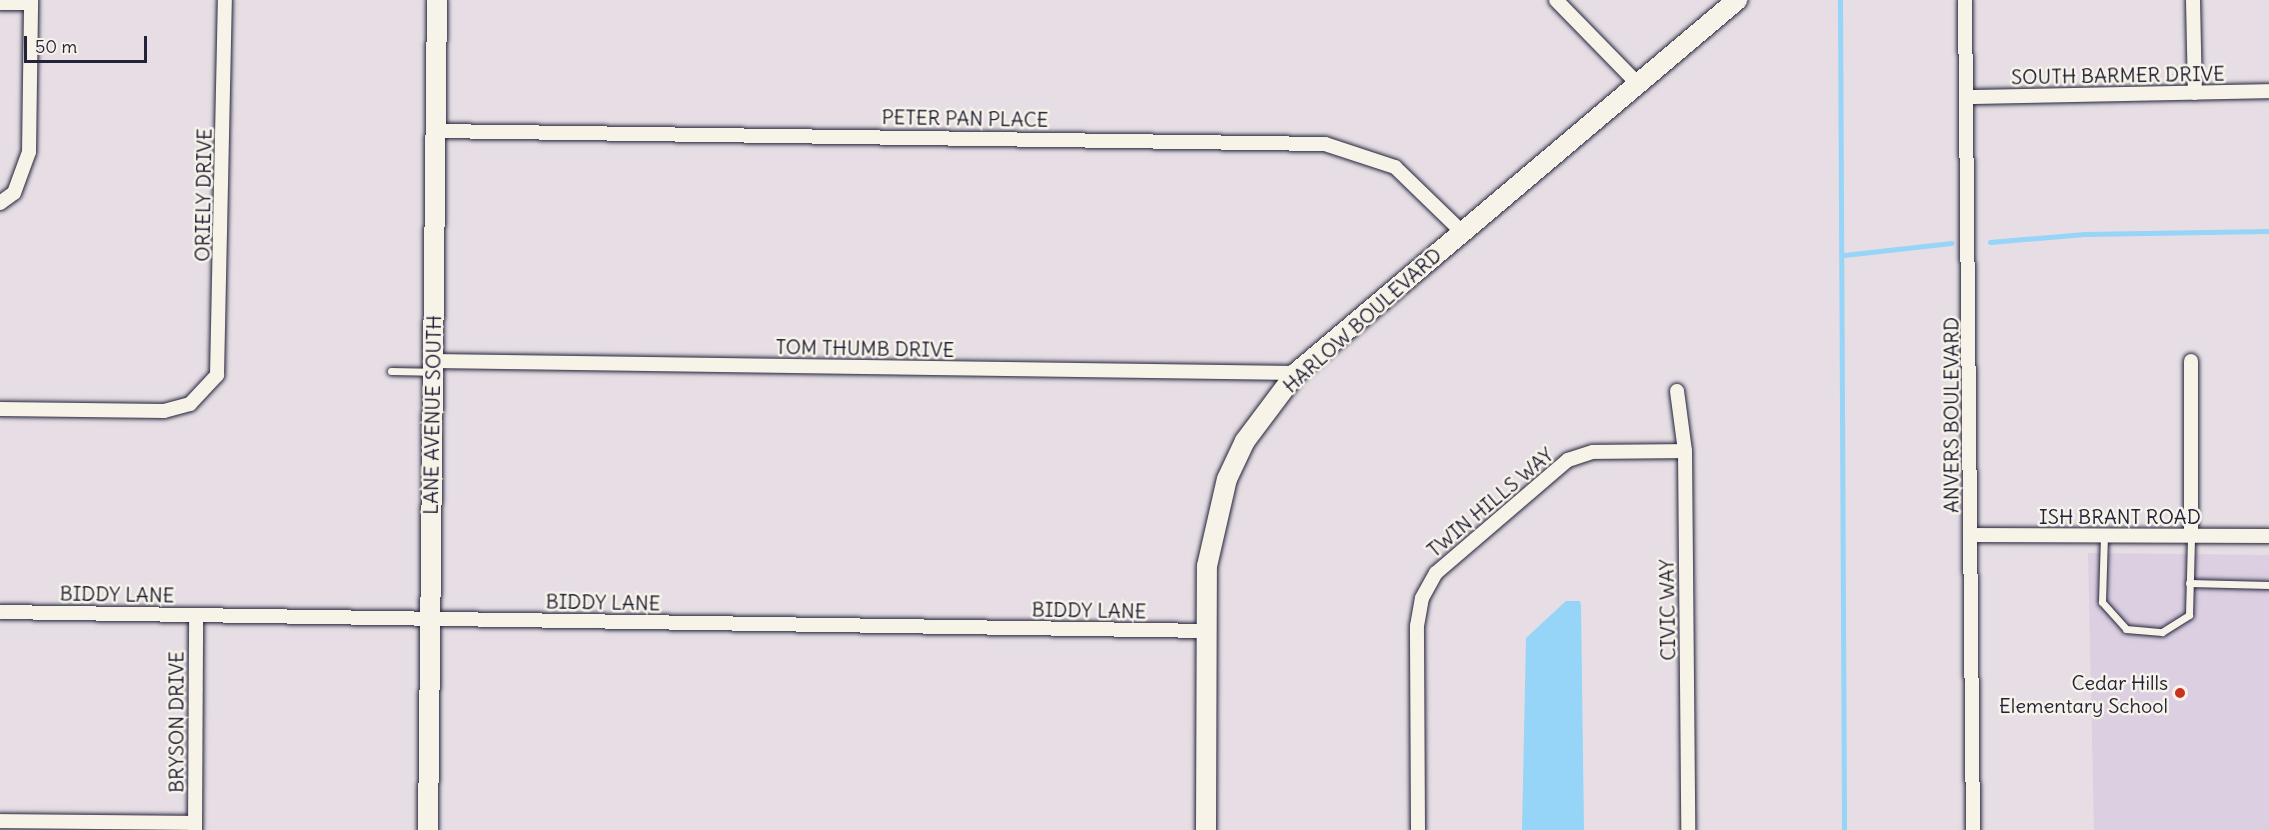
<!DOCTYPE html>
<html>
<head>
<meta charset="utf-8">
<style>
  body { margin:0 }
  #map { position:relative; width:2269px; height:830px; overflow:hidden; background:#e6dee4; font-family:Delius,sans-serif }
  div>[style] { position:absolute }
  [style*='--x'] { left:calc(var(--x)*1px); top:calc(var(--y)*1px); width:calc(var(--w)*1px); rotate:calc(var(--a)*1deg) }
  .built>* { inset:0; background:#dbcfe1 }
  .water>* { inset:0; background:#96d4f8 }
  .stream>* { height:5px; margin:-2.5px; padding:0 2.5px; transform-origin:2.5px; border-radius:2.5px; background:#96d4f8 }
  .roads { filter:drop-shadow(0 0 2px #22223b) drop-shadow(0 0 2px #22223b) }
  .lane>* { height:7px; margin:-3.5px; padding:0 3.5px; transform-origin:3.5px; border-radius:3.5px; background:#f7f3e8 }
  .street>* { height:14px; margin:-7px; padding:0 7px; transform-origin:7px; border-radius:7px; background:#f7f3e8 }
  .secondary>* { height:20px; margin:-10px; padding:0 10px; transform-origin:10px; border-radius:10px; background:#f7f3e8 }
  .dots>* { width:16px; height:16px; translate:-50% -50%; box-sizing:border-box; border:3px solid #f7f3e8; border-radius:50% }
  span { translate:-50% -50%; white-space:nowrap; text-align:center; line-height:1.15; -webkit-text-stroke:5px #f7f3e8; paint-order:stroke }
  .street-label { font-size:20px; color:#22223b }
  .poi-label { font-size:20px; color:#22223b }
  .right { translate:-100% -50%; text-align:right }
  .scale { position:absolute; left:24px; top:36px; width:123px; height:27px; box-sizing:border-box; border:3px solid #22223b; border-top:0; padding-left:8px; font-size:18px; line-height:21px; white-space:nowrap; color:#22223b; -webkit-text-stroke:4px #f7f3e8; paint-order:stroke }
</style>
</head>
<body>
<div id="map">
  <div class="built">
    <div style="clip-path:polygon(2088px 553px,2269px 555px,2269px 830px,2094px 830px)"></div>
  </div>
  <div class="water">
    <div style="clip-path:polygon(1566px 601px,1580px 601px,1581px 607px,1584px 830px,1522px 830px,1526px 638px)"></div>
  </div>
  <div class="stream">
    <div style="--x:1840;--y:0;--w:830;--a:89.72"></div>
    <div style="--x:1990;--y:242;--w:95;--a:-4.8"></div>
    <div style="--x:2085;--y:234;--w:184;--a:-0.9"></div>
    <div style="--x:1844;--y:255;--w:108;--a:-6.4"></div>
  </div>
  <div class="roads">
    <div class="lane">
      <div style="--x:391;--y:371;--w:39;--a:1"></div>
      <div style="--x:2104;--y:535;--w:67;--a:91.7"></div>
      <div style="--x:2102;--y:602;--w:36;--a:48"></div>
      <div style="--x:2126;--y:629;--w:36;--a:5"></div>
      <div style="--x:2162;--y:632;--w:32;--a:-32"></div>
      <div style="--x:2189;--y:615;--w:79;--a:-88.5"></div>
      <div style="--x:2189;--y:583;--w:80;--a:1.4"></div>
    </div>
    <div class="street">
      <div style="--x:1556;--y:0;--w:117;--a:45.7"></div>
      <div style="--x:1965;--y:0;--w:830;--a:89.45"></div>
      <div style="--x:2193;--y:0;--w:93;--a:88.8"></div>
      <div style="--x:0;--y:3;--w:31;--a:0"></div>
      <div style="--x:1968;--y:97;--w:301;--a:-1.1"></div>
      <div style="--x:436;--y:131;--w:889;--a:0.84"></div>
      <div style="--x:1325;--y:144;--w:74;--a:18.2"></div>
      <div style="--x:1395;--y:167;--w:93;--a:44.1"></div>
      <div style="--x:0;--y:203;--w:17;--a:-36"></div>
      <div style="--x:14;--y:193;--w:44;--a:-69.9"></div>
      <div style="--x:29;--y:152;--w:152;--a:-89.2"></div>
      <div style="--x:433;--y:361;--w:863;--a:0.8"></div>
      <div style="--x:2191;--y:361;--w:174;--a:90"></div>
      <div style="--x:1677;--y:391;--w:61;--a:82.4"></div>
      <div style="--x:1685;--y:451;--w:379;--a:89.5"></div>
      <div style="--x:0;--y:409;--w:164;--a:0.7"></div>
      <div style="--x:164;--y:411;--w:27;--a:-15"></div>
      <div style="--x:190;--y:404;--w:40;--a:-47"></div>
      <div style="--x:217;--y:375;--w:375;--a:-88.8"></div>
      <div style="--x:1971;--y:535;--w:298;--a:0.2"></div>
      <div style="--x:0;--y:612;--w:1205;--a:0.9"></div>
      <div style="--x:0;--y:821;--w:195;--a:0.6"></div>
      <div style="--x:195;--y:830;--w:215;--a:-89.7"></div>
      <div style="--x:1418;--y:830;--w:204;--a:-90.3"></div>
      <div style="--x:1417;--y:626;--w:28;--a:-80"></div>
      <div style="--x:1422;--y:598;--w:29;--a:-61"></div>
      <div style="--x:1436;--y:573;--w:174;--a:-40.6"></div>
      <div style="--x:1568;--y:460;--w:26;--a:-18"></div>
      <div style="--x:1593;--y:452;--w:92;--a:-0.6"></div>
    </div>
    <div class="secondary">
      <div style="--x:428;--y:830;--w:830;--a:-89.38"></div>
      <div style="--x:1206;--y:830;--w:264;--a:-89.8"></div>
      <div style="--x:1207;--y:566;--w:89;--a:-77.1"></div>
      <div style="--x:1227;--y:479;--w:42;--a:-64.7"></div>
      <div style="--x:1245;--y:441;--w:85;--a:-53.1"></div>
      <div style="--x:1296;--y:373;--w:578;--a:-40.22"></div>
    </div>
  </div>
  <div class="dots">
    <div style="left:2180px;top:693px;background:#c8321e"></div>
  </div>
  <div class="street-label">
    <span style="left:2118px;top:75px;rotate:-1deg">SOUTH BARMER DRIVE</span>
    <span style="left:965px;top:118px;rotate:1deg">PETER PAN PLACE</span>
    <span style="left:203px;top:195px;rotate:-89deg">ORIELY DRIVE</span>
    <span style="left:1362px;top:320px;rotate:-42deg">HARLOW BOULEVARD</span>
    <span style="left:865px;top:348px;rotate:1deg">TOM THUMB DRIVE</span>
    <span style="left:432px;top:415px;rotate:-89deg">LANE AVENUE SOUTH</span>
    <span style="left:1951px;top:415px;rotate:-90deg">ANVERS BOULEVARD</span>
    <span style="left:1490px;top:502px;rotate:-40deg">TWIN HILLS WAY</span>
    <span style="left:2120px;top:516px">ISH BRANT ROAD</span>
    <span style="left:117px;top:594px;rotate:1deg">BIDDY LANE</span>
    <span style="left:603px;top:602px;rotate:1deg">BIDDY LANE</span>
    <span style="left:1089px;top:610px;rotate:1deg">BIDDY LANE</span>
    <span style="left:1667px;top:610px;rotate:-91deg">CIVIC WAY</span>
    <span style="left:176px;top:722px;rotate:-90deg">BRYSON DRIVE</span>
  </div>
  <div class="poi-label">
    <span class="right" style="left:2168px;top:694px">Cedar Hills<br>Elementary School</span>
  </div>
  <div class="scale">50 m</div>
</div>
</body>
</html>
